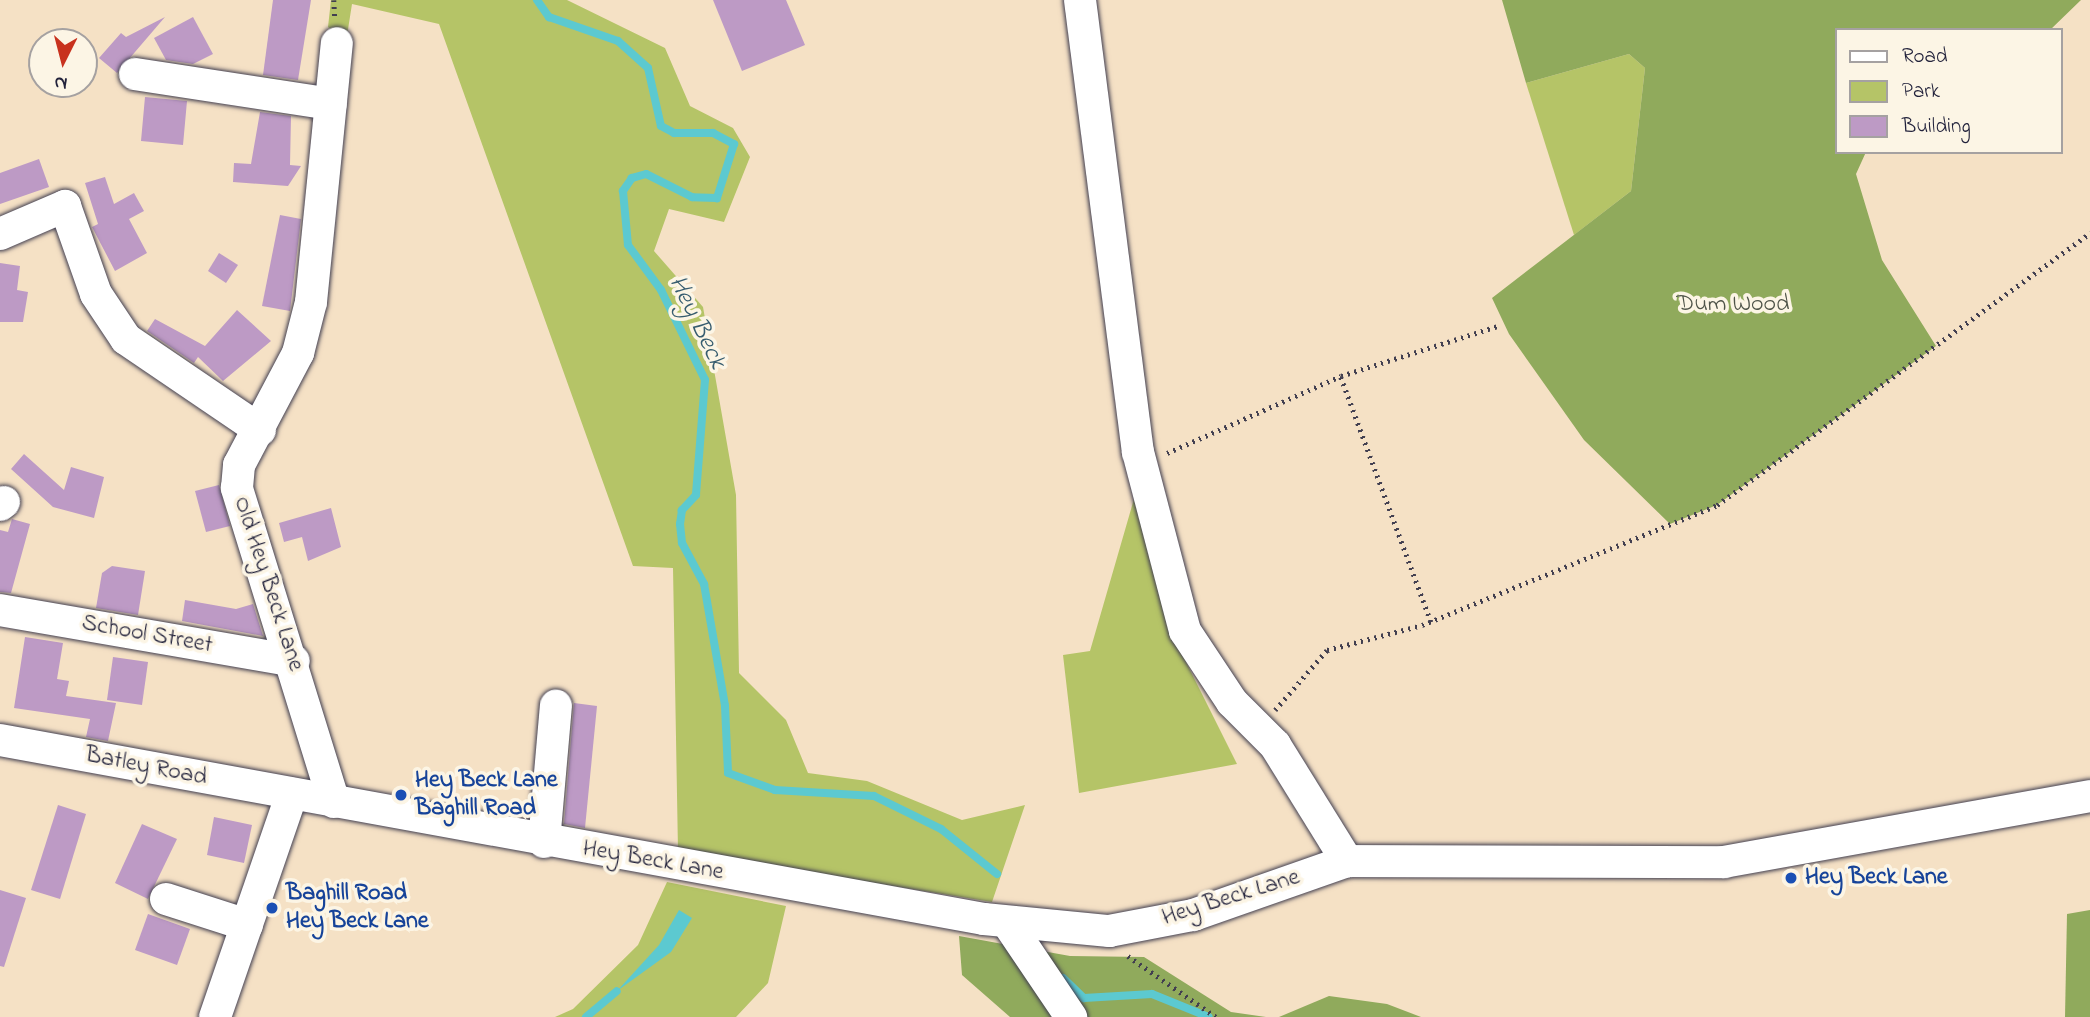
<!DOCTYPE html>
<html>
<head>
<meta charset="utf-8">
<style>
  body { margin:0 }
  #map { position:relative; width:2090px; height:1017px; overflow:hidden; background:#f5e1c5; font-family:"Indie Flower",sans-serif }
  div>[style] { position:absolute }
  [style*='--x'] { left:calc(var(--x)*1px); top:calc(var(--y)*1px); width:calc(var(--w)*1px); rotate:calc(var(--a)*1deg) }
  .green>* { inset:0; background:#b5c467 }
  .forest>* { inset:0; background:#90aa5c }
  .water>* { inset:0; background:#5cc9d0 }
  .stream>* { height:8px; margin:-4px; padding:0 4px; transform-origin:4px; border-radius:4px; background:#5cc9d0 }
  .building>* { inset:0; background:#bd9ac5 }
  .path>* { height:4.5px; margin-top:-2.25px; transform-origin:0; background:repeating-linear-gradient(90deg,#423f50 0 2px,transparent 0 7px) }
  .roads { filter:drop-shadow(0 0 2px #423f50) drop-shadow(0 0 2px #423f50) }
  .minor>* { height:32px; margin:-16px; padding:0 16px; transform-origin:16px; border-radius:16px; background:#fff }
  .dots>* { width:19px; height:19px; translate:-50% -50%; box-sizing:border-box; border:4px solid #fcf5e5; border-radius:50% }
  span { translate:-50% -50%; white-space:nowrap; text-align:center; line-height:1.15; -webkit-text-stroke:7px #fcf5e5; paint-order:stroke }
  .park-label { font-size:24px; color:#4e5348 }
  .street-label { font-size:24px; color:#22223b }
  .transit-label { font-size:24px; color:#164399; font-weight:700 }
  .left { translate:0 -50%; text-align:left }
  .water-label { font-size:26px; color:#365c6f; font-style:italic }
  .legend { position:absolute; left:1835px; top:28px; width:228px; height:126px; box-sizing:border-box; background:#fcf5e5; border:2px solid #a5a1a1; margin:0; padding:9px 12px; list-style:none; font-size:21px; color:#22223b }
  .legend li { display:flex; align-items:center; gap:14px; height:35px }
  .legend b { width:35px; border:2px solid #a5a1a1 }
  .north { position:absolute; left:28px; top:28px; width:70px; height:70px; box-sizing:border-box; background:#fcf5e5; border:2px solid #a5a1a1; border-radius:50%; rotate:186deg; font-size:19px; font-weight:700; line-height:28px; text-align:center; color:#22223b }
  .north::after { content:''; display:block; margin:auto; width:24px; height:32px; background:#c8321e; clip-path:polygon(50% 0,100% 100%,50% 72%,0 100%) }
</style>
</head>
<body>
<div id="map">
  <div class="green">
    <div style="clip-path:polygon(331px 0,567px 0,665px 48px,690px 106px,733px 128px,750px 157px,724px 222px,669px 209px,654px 251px,703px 307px,736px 495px,739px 673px,786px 720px,808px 773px,867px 781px,962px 820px,1025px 805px,992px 902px,678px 851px,673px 568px,633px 566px,439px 24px,352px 4px,346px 42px,328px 27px)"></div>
    <div style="clip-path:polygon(1629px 54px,1645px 68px,1631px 191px,1574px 235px,1526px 83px)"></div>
    <div style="clip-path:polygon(1136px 492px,1174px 638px,1237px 764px,1079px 793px,1063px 655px,1090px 651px)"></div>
    <div style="clip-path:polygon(667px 882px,786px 906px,768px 983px,736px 1017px,555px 1017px,573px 1009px,638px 945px)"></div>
  </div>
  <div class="forest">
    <div style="clip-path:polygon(1502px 0,2081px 0,2050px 30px,1836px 30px,1836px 152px,1866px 152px,1856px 174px,1882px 260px,1936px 346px,1717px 505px,1670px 524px,1584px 440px,1509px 334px,1492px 298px,1631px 191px,1645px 68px,1629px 54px,1526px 83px)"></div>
    <div style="clip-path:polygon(2090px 910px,2090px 1017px,2065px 1017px,2067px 914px)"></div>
    <div style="clip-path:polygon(959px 936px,1070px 956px,1144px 957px,1231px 1012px,1266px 1017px,1010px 1017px,962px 975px)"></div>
    <div style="clip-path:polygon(1329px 996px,1387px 1004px,1421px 1017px,1279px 1017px)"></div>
  </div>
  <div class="water">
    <div style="clip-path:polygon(679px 910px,692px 918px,671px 952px,617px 991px,659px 945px)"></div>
  </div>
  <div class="stream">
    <div style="--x:537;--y:0;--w:21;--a:55"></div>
    <div style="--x:549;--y:17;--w:73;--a:19.2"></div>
    <div style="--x:618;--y:41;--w:40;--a:42"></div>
    <div style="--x:648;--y:68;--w:59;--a:77.4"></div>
    <div style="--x:661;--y:126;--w:15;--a:28"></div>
    <div style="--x:674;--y:133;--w:39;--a:0"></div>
    <div style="--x:713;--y:133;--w:24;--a:28"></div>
    <div style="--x:734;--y:144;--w:57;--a:107.5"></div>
    <div style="--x:717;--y:198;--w:25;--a:-178"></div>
    <div style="--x:692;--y:197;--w:51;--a:-153.4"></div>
    <div style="--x:646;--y:174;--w:15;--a:164"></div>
    <div style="--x:632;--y:178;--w:16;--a:125"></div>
    <div style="--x:623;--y:191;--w:54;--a:84.7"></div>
    <div style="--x:628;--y:245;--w:56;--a:53.7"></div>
    <div style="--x:661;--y:290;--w:100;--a:63.9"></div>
    <div style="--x:705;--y:380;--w:115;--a:94.5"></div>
    <div style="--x:696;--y:495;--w:21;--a:133"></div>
    <div style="--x:682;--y:510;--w:14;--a:98"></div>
    <div style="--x:680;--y:524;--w:19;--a:84"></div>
    <div style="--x:682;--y:543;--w:47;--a:61.8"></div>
    <div style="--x:704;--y:584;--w:124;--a:80.2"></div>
    <div style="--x:725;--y:706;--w:67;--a:87.4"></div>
    <div style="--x:728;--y:773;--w:50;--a:19.9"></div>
    <div style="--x:775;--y:790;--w:99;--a:3.5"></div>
    <div style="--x:874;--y:796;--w:75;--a:26.2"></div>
    <div style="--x:941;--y:829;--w:72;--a:38.8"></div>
    <div style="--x:1063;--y:978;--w:29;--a:44"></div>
    <div style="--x:1084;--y:998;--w:68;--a:-3.4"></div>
    <div style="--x:1152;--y:994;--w:61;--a:22"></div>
    <div style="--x:586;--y:1017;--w:40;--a:-40"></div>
  </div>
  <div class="building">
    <div style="clip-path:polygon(273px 0,311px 0,298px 80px,263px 75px)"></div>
    <div style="clip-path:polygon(713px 0,786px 0,805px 45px,742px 71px)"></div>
    <div style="clip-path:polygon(165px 17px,117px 73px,99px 58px,121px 33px,126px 37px)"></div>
    <div style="clip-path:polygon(193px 17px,213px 54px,193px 64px,166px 60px,154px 38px)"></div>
    <div style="clip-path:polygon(145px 97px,187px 101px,183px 145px,141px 141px)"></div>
    <div style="clip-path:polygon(260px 112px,291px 116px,290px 165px,301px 166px,288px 186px,233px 182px,234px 163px,251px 164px)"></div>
    <div style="clip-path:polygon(39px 159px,49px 187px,0 204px,0 173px)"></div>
    <div style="clip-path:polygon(105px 177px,114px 204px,134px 193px,144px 211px,129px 219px,147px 253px,115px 271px,92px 227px,98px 224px,85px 183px)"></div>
    <div style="clip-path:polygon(280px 215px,301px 219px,290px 311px,262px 306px)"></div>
    <div style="clip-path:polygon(219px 253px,238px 265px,226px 283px,208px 271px)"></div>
    <div style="clip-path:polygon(0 263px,20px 266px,17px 290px,28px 292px,23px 322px,0 322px)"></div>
    <div style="clip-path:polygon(237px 310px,271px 341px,223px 381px,198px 357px,194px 363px,147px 331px,155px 319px,205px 346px)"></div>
    <div style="clip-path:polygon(24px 454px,64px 490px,71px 467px,104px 477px,94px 518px,53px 507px,11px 469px)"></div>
    <div style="clip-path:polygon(219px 485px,230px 526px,206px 532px,195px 491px)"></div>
    <div style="clip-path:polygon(331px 508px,341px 547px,308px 561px,302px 537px,284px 542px,279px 523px)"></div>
    <div style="clip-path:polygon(12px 519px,30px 524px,11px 593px,0 592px,0 530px,8px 532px)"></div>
    <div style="clip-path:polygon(112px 566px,145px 571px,138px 615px,96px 608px,102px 573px)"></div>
    <div style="clip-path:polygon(185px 600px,236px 609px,253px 604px,263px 636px,182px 621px)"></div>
    <div style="clip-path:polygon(25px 637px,63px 643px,57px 679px,69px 681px,66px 696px,116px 703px,108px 741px,86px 737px,90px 719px,14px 708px)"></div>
    <div style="clip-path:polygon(113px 657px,148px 662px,142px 705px,107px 700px)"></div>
    <div style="clip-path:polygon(574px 703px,597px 706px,585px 828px,564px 824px)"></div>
    <div style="clip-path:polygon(58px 805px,86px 814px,60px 899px,31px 890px)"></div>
    <div style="clip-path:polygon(214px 817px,252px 825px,244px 863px,207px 855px)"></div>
    <div style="clip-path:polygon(142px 824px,177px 839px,148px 899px,115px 883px)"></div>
    <div style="clip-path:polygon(0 890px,26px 898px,4px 967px,0 966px)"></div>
    <div style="clip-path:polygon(148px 914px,190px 929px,177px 965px,135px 950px)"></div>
  </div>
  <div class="path">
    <div style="--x:334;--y:0;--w:17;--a:87"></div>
    <div style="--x:1341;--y:377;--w:261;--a:69.8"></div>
    <div style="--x:1167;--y:453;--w:190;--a:-23.9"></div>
    <div style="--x:1341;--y:376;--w:165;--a:-17.7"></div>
    <div style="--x:1275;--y:710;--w:79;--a:-49.1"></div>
    <div style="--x:1327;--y:650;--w:98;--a:-14.7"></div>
    <div style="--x:1422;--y:625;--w:318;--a:-22.1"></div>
    <div style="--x:1717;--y:505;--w:462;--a:-36.1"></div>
    <div style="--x:1128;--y:956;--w:107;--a:34.7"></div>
  </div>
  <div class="roads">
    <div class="minor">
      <div style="--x:1080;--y:0;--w:456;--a:82.7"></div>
      <div style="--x:1138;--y:452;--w:185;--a:75.3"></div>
      <div style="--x:1185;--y:631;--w:85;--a:56.5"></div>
      <div style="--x:1232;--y:702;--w:61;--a:45"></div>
      <div style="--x:1275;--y:745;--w:137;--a:58.2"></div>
      <div style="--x:135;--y:74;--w:198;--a:8.7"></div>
      <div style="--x:0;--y:234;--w:71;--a:-23.3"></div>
      <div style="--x:65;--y:206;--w:93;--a:70.6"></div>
      <div style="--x:96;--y:294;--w:54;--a:56.3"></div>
      <div style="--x:126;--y:339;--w:162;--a:34.2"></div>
      <div style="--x:0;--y:505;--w:5;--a:-37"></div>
      <div style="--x:0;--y:610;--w:298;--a:9.8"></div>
      <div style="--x:0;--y:740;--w:1000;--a:10.31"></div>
      <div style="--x:984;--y:919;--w:126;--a:5.5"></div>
      <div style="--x:1109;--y:931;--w:86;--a:-10.8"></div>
      <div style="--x:1193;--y:915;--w:163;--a:-19.3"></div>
      <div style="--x:1347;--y:861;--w:377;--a:0.2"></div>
      <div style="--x:1724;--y:862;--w:372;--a:-10.2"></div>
      <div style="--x:334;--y:802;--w:329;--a:-107.2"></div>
      <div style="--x:237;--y:488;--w:23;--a:-85"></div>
      <div style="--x:239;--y:465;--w:127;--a:-62.2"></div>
      <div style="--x:298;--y:353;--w:53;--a:-75.7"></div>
      <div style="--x:311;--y:302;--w:260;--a:-84.3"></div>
      <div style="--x:544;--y:842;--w:137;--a:-85"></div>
      <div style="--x:166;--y:899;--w:85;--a:17.8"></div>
      <div style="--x:1007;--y:922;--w:115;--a:56"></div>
      <div style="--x:215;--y:1017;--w:236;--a:-71"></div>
    </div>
  </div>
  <div class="dots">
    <div style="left:401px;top:795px;background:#1a4fb4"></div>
    <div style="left:1791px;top:878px;background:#1a4fb4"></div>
    <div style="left:272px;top:908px;background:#1a4fb4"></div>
  </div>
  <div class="park-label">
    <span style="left:1733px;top:305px">Dum Wood</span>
  </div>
  <div class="street-label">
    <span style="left:268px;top:584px;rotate:72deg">Old Hey Beck Lane</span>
    <span style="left:147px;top:635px;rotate:10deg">School Street</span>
    <span style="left:146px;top:767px;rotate:11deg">Batley Road</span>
    <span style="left:653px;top:861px;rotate:10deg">Hey Beck Lane</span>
    <span style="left:1231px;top:898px;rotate:-17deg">Hey Beck Lane</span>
  </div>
  <div class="transit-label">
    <span class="left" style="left:415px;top:795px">Hey Beck Lane<br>Baghill Road</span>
    <span class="left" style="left:1805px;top:878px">Hey Beck Lane</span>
    <span class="left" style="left:286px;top:908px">Baghill Road<br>Hey Beck Lane</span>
  </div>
  <div class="water-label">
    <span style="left:696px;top:323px;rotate:64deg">Hey Beck</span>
  </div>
  <ul class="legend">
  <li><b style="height:9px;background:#fff"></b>Road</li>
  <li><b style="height:19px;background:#b5c467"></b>Park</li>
  <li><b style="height:19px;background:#bd9ac5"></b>Building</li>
  </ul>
  <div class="north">N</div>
</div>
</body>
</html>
